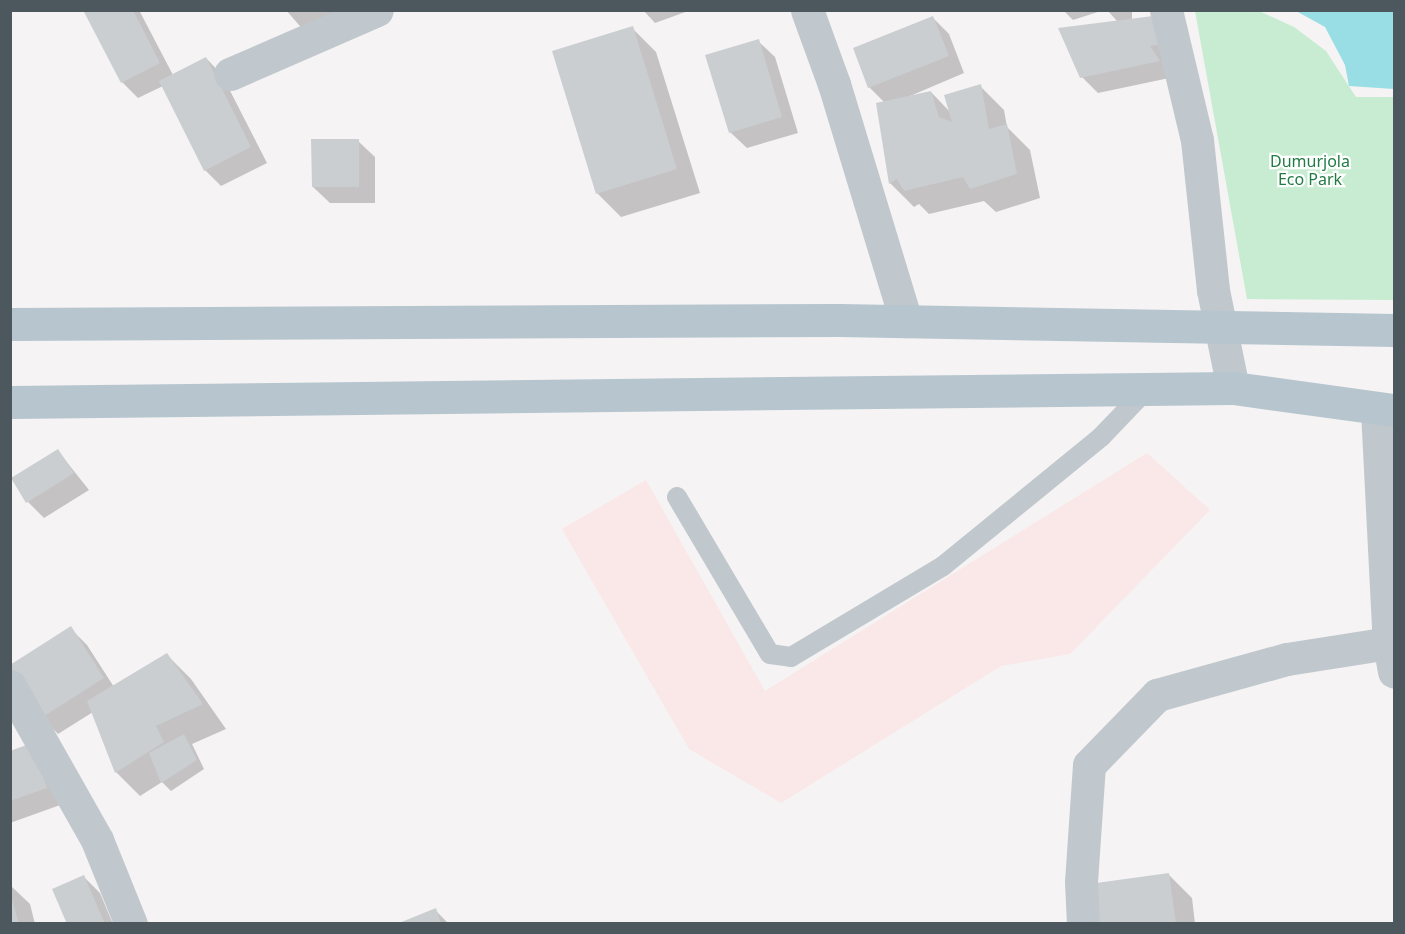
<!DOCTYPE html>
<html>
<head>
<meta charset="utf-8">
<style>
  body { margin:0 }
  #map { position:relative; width:1405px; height:934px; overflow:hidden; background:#f5f3f3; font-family:"Noto Sans",sans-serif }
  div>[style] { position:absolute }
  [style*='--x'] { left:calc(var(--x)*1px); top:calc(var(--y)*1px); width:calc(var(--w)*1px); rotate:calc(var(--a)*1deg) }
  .medical>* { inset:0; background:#fae8e8 }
  .green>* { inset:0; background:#c7ecd1 }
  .water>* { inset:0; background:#99dee4 }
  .shadow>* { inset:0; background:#0003 }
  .building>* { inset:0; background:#caced1 }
  .lane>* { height:20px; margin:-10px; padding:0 10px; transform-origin:10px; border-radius:10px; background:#c0c8cd }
  .street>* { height:33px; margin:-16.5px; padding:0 16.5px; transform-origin:16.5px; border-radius:16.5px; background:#c0c8cd }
  .primary>* { height:33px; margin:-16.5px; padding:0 16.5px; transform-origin:16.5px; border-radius:16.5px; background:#b6c5ce }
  span { translate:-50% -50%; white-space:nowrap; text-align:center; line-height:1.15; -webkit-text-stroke:4.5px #fff; paint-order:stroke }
  .park-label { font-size:16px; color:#227b44 }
  .frame { position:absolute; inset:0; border:12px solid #4c585e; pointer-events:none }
</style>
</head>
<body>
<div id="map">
  <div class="medical">
    <div style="clip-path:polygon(1147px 453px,1210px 510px,1070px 654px,1001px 666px,781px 803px,689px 749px,562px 529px,646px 480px,765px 691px)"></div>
  </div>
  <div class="green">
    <div style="clip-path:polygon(1195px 11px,1259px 11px,1294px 27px,1326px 51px,1356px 97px,1394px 97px,1394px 300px,1247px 299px)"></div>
  </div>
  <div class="water">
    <div style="clip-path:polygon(1296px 11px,1394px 11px,1394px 89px,1349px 86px,1345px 65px,1325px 27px)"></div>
  </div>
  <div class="shadow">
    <div style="clip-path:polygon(85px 10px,139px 10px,173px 75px,206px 58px,222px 75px,267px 163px,221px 186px,205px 170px,163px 86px,138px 98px,122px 82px)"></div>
    <div style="clip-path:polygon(286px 10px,348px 10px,305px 32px)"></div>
    <div style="clip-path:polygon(643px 10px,691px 10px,655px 23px)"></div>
    <div style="clip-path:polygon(1063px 10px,1104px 10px,1073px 20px)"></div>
    <div style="clip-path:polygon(1107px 10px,1132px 10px,1132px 20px,1153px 18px,1174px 77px,1098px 93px,1082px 77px,1118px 22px)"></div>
    <div style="clip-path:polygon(933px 18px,949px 34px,964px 73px,903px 99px,931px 92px,951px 113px,980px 86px,1004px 110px,1007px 127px,1030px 150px,1040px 198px,996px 212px,984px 201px,929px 214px,919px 204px,914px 207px,890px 183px,885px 103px,869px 87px)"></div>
    <div style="clip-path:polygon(632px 28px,656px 52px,700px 193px,621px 217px,598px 194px,554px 52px)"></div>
    <div style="clip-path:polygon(758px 41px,775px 57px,798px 133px,747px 148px,730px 132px)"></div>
    <div style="clip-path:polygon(358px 141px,375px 157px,375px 203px,330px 203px,313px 187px)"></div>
    <div style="clip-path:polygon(58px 451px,89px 490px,44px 518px,28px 502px)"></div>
    <div style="clip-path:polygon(70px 628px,87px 645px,114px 687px,167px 655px,191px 679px,226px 729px,192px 744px,204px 769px,171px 791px,162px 782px,140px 796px,116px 772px,93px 712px,58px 734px,42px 717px)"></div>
    <div style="clip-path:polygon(32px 745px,63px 804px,10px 823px,10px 752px)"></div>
    <div style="clip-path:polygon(1168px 874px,1192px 898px,1195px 924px,1096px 924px)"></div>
    <div style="clip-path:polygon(84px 877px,100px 893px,113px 924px,68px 924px)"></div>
    <div style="clip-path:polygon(10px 885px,30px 904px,35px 924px,10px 924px)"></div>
    <div style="clip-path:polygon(435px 910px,449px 924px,403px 924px)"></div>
  </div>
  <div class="building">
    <div style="clip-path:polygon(83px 10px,133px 10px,160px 63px,121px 83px)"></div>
    <div style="clip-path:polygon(933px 16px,949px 56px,868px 88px,853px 48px)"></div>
    <div style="clip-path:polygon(1153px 16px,1163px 44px,1150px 46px,1160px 61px,1080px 78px,1058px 28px)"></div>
    <div style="clip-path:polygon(633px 26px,677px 169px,596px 194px,552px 51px)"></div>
    <div style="clip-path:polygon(759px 39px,782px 117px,729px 133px,705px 55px)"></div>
    <div style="clip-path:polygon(206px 57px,251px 147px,204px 171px,159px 81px)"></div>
    <div style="clip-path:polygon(981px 84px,989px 129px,1007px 124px,1017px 174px,970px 189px,963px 177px,904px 191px,897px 179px,889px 184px,876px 103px,931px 91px,939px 117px,952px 122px,944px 95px)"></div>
    <div style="clip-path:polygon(311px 139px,359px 139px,359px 187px,312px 187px)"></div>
    <div style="clip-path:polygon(58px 449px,74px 473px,26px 503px,11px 478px)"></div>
    <div style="clip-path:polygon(71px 626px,104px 678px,41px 718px,10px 672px,10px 665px)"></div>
    <div style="clip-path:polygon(167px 653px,203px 704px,156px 726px,164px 742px,115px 773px,87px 701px)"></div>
    <div style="clip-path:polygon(184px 734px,197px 760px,161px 783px,149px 753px)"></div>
    <div style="clip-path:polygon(32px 743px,47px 788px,10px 801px,10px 751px)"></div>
    <div style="clip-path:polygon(1169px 873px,1176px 924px,1095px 924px,1089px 884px)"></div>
    <div style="clip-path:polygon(84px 875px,105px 924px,67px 924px,52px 889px)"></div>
    <div style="clip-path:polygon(10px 896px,11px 896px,19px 924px,10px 924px)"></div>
    <div style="clip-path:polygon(436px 908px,441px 924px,399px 924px,399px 923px)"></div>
  </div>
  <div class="lane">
    <div style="--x:677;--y:497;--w:182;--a:59.4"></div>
    <div style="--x:770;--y:654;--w:21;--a:8"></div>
    <div style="--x:791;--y:657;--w:177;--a:-30.9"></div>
    <div style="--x:943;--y:566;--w:204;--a:-39.2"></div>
    <div style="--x:1101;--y:437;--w:66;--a:-46.2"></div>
  </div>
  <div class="street">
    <div style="--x:807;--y:10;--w:79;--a:70"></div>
    <div style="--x:834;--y:84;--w:248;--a:73.1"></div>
    <div style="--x:1166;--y:10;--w:134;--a:76.6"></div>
    <div style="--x:1197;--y:140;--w:151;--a:83.9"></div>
    <div style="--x:1213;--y:290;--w:100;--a:78.5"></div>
    <div style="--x:230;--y:74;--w:160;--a:-23.5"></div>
    <div style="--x:1377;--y:410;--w:233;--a:87.1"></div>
    <div style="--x:1389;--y:643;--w:29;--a:80"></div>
    <div style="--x:10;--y:686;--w:177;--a:60.5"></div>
    <div style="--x:97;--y:840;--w:91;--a:68"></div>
    <div style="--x:1083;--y:924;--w:42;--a:-92.7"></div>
    <div style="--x:1081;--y:882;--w:117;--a:-86.1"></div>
    <div style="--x:1089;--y:765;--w:98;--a:-45.8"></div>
    <div style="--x:1157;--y:695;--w:135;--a:-15.5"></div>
    <div style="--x:1287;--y:659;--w:103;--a:-8.9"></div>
  </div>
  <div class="primary">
    <div style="--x:10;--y:324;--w:829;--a:-0.28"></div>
    <div style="--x:839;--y:320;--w:555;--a:1.03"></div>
    <div style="--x:10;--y:402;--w:1223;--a:-0.66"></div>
    <div style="--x:1233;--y:388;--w:162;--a:7.8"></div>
  </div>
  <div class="park-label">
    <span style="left:1310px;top:170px">Dumurjola<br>Eco Park</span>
  </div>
  <div class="frame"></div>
</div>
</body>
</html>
